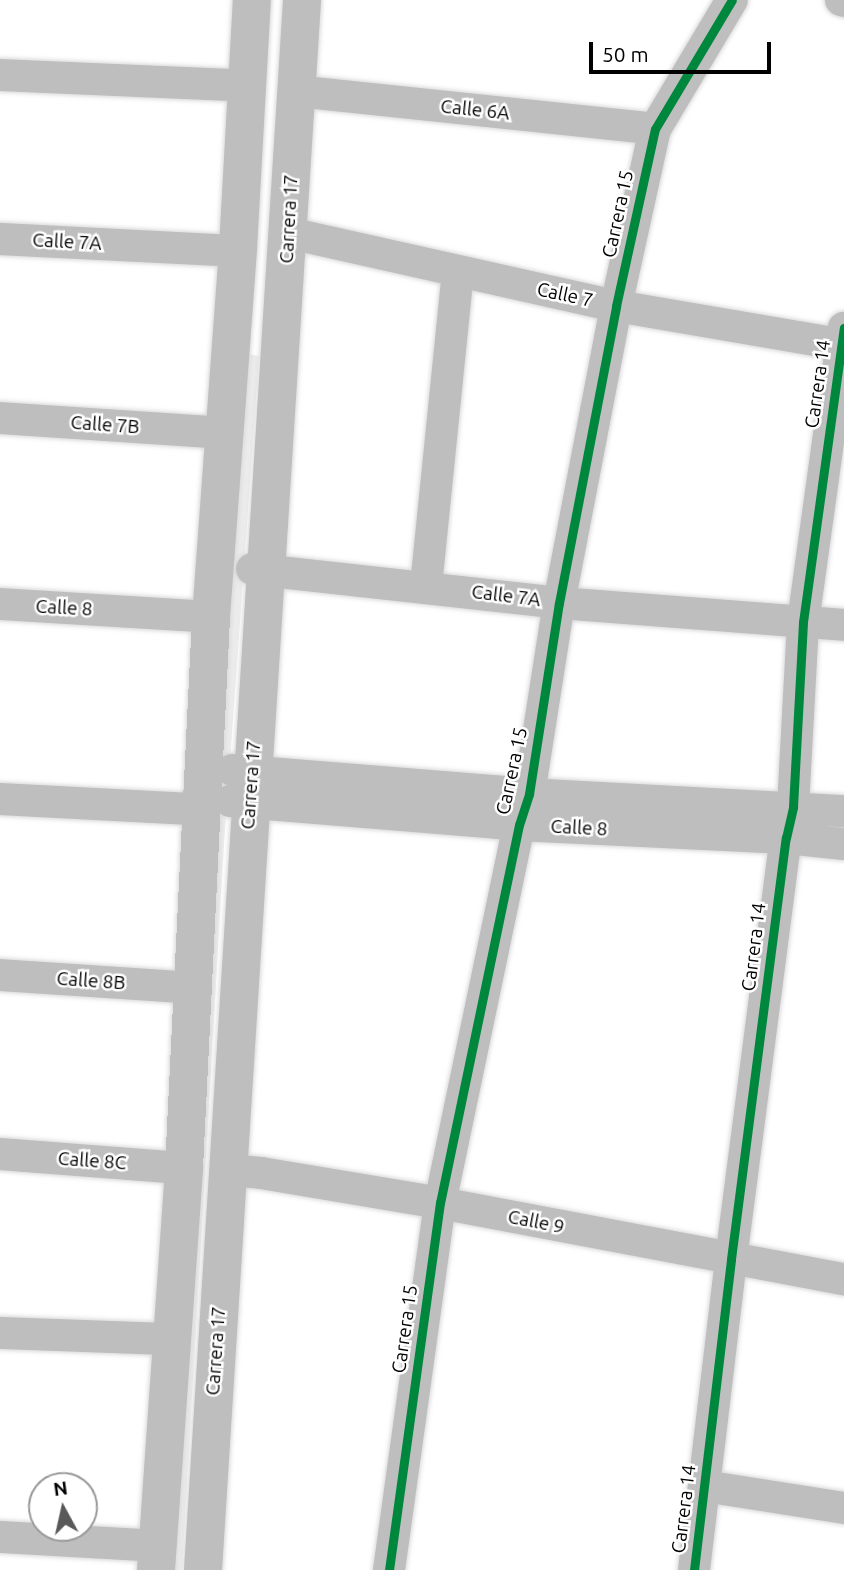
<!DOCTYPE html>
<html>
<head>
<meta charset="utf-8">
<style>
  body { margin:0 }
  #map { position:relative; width:844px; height:1570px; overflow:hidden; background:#fff; font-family:Ubuntu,sans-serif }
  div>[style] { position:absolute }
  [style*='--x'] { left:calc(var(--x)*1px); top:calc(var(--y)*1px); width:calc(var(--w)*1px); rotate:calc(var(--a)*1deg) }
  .green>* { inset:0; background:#ececec }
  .roads { filter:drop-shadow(0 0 2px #dbdbdb) drop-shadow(0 0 2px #dbdbdb) }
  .minor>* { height:32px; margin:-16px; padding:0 16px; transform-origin:16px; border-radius:16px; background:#bebebe }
  .major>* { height:38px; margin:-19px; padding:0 19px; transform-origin:19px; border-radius:19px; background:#bebebe }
  .cycleway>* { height:9px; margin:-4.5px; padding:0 4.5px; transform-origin:4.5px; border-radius:4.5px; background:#00873e }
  span { translate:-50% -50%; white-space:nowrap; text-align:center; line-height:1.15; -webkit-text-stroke:5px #fff; paint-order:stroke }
  .street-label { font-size:19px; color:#000 }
  .north { position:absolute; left:28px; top:1472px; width:70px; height:70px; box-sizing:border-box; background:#fff; border:2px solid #999; border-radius:50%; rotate:352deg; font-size:19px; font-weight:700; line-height:28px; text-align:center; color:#000 }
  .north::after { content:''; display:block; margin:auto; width:24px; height:32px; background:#595959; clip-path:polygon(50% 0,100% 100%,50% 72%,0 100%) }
  .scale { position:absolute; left:589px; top:42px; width:182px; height:32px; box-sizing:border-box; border:4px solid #000; border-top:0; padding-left:9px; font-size:21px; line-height:24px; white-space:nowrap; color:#000; -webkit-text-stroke:5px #fff; paint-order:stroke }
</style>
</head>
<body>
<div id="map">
  <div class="green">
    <div style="clip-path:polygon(236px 352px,259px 356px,224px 845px,182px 1570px,161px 1570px)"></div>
  </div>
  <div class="roads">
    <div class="minor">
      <div style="--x:841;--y:0;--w:3;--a:18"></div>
      <div style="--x:0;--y:75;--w:227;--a:2.5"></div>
      <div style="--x:296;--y:91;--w:361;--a:6"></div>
      <div style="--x:289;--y:233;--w:335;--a:12.6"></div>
      <div style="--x:616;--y:306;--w:231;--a:9.7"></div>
      <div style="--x:0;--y:239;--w:219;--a:2.9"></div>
      <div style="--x:0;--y:418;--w:210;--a:3.8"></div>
      <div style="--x:252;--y:569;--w:309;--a:6.3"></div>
      <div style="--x:559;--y:603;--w:286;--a:4.4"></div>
      <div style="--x:426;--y:586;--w:316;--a:-84.2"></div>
      <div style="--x:0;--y:604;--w:211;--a:3.5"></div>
      <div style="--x:232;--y:770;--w:298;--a:4.6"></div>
      <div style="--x:529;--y:794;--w:315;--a:3.1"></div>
      <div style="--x:0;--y:799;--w:191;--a:3"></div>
      <div style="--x:230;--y:801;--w:290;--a:4.7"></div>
      <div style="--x:519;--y:825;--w:267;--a:2.8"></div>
      <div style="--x:786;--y:838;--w:58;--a:5.9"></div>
      <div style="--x:0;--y:975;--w:182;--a:3.8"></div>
      <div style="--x:0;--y:1154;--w:185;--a:4.4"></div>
      <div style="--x:228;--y:1170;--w:33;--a:5"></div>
      <div style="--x:261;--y:1173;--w:181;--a:9.5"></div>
      <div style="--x:440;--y:1203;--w:411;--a:10.7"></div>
      <div style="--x:0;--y:1333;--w:164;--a:2.1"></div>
      <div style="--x:704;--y:1486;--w:142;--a:8.9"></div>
      <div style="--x:0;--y:1537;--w:144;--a:3.2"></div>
      <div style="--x:389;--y:1570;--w:371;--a:-82.1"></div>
      <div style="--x:440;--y:1203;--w:386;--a:-78.2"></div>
      <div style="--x:519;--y:825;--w:33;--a:-72"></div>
      <div style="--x:529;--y:794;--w:193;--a:-81.1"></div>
      <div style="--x:559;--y:603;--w:302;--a:-79.1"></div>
      <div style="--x:616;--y:306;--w:181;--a:-77.6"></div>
      <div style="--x:655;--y:129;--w:150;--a:-59.2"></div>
      <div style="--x:694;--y:1570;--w:313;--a:-83.2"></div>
      <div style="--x:731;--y:1259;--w:425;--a:-82.6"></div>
      <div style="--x:786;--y:838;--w:32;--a:-77"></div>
      <div style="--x:793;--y:807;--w:185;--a:-86.9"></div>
      <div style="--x:803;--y:622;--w:297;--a:-82.1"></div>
    </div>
    <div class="major">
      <div style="--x:156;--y:1570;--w:403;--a:-86"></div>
      <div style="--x:184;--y:1168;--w:552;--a:-87.19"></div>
      <div style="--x:211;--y:617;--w:370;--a:-85.8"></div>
      <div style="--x:238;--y:248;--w:248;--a:-86.8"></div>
      <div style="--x:203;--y:1570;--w:1573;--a:-86.39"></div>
    </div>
  </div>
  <div class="cycleway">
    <div style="--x:389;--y:1570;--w:371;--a:-82.1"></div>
    <div style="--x:440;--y:1203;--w:386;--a:-78.2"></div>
    <div style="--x:519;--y:825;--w:33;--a:-72"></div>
    <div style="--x:529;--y:794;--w:193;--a:-81.1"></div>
    <div style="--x:559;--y:603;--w:302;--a:-79.1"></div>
    <div style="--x:616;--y:306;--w:181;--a:-77.6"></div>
    <div style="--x:655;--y:129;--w:150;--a:-59.2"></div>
    <div style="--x:694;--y:1570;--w:313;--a:-83.2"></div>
    <div style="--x:731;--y:1259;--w:425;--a:-82.6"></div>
    <div style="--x:786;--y:838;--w:32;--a:-77"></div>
    <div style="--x:793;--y:807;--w:185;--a:-86.9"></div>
    <div style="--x:803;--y:622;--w:297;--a:-82.1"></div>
  </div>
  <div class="street-label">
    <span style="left:475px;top:110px;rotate:6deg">Calle 6A</span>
    <span style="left:618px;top:214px;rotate:-78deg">Carrera 15</span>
    <span style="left:289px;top:219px;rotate:-87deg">Carrera 17</span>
    <span style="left:67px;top:242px;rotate:3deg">Calle 7A</span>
    <span style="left:565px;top:295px;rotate:12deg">Calle 7</span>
    <span style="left:818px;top:384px;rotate:-82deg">Carrera 14</span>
    <span style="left:105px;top:425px;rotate:4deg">Calle 7B</span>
    <span style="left:506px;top:596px;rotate:7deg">Calle 7A</span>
    <span style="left:64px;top:608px;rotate:3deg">Calle 8</span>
    <span style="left:512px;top:771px;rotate:-78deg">Carrera 15</span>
    <span style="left:251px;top:785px;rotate:-86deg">Carrera 17</span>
    <span style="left:579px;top:828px;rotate:3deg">Calle 8</span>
    <span style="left:754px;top:947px;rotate:-83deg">Carrera 14</span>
    <span style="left:91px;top:981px;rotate:4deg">Calle 8B</span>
    <span style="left:92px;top:1161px;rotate:4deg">Calle 8C</span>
    <span style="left:536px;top:1222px;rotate:11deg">Calle 9</span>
    <span style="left:405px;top:1329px;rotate:-82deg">Carrera 15</span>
    <span style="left:216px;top:1351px;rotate:-86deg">Carrera 17</span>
    <span style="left:684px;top:1509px;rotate:-83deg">Carrera 14</span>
  </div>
  <div class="north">N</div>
  <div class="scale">50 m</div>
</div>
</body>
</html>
